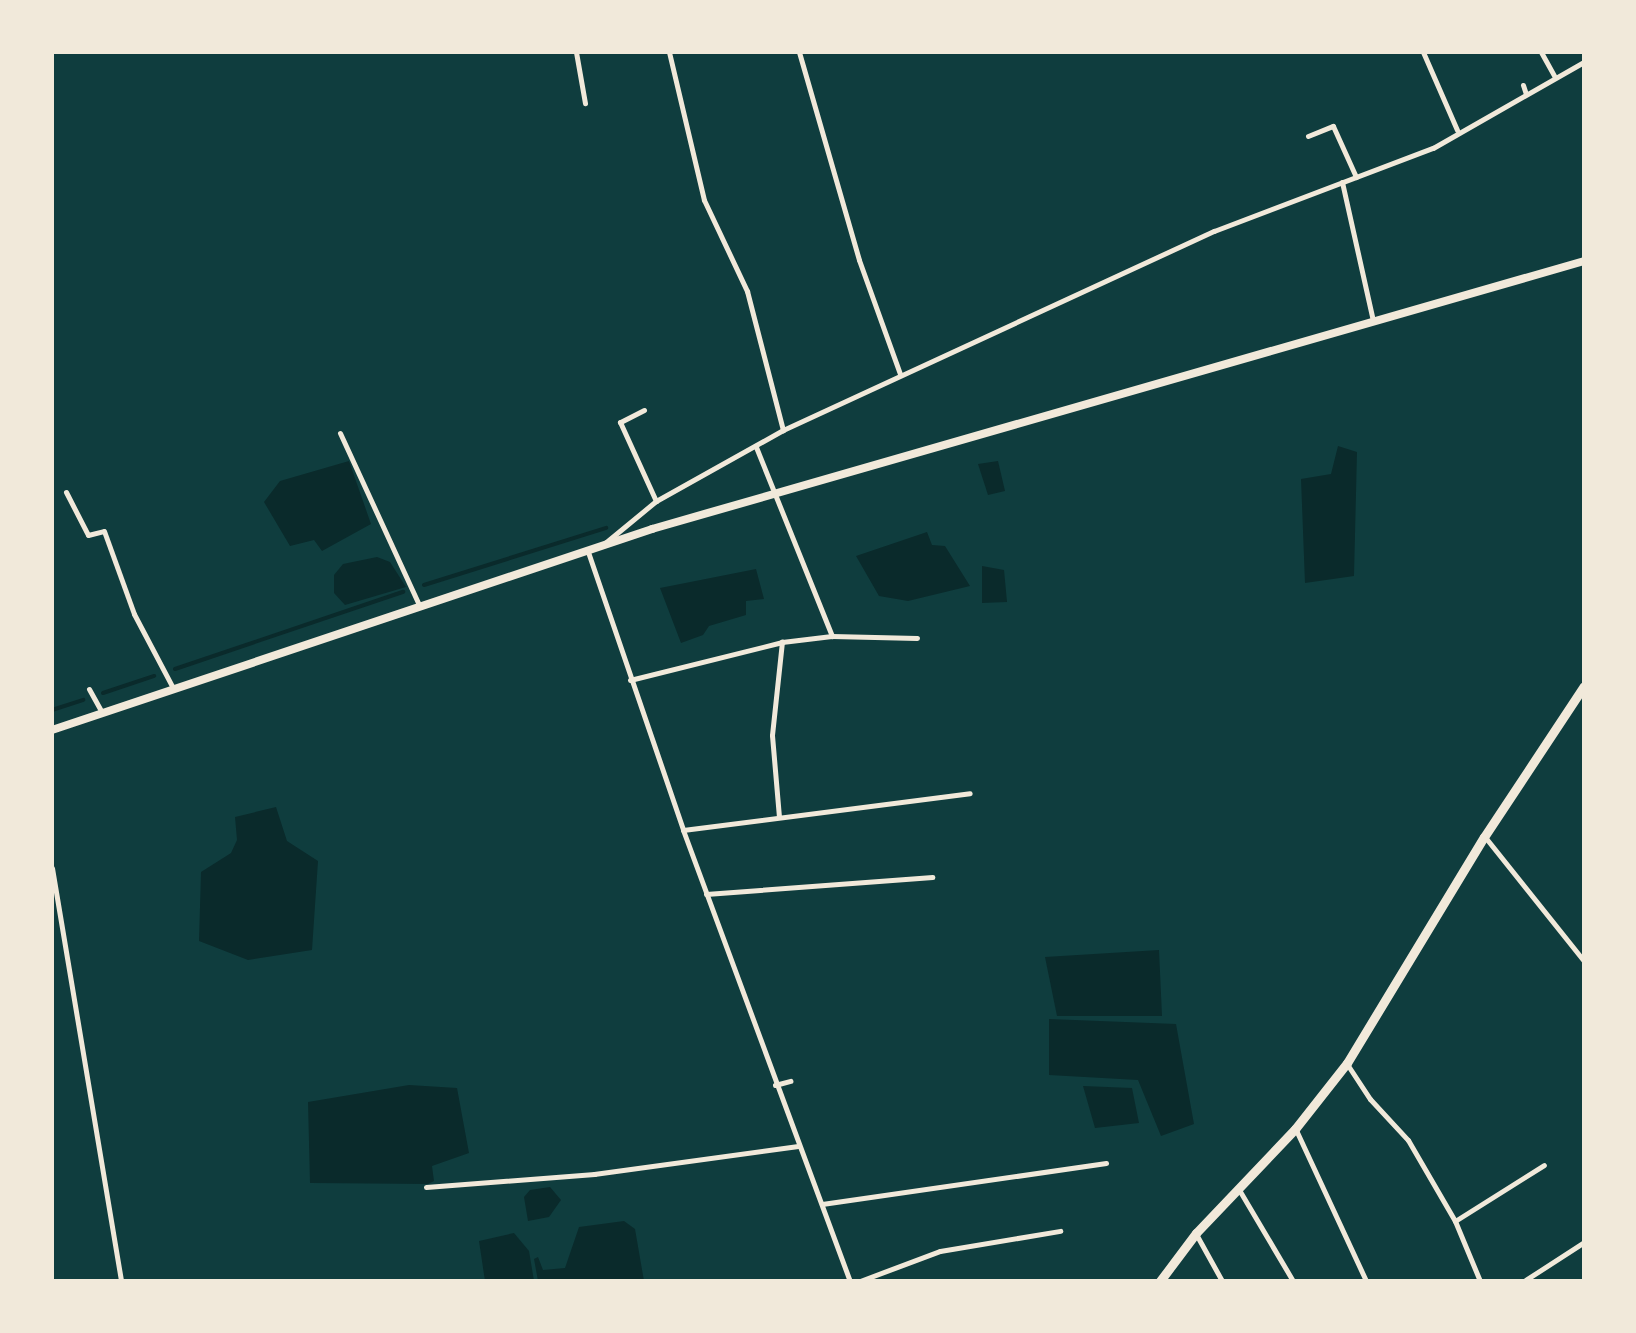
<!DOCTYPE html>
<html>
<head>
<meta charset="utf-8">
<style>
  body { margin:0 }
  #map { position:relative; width:1636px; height:1333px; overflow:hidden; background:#0f3d3e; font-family:Montserrat,sans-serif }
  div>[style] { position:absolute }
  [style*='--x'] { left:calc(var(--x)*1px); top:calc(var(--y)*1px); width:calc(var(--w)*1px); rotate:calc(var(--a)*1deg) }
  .water>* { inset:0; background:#0a2a2b }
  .stream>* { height:4px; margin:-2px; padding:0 2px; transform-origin:2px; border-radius:2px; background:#0a2a2b }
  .minor>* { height:5px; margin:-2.5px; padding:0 2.5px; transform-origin:2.5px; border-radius:2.5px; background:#f1e9da }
  .secondary>* { height:8px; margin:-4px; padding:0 4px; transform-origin:4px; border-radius:4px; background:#f1e9da }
  .primary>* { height:9px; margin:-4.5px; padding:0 4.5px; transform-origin:4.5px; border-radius:4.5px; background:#f1e9da }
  span { translate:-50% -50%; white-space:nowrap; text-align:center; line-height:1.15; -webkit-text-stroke:6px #f1e9da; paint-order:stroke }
  .frame { position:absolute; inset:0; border:54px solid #f1e9da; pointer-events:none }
</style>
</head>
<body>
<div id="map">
  <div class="water">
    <div style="clip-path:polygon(1338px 446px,1357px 452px,1354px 576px,1305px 583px,1301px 479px,1331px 474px)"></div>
    <div style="clip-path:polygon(349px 461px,371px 524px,322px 551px,314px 540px,290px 546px,264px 502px,280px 481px)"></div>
    <div style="clip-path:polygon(998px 461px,1005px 491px,988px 495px,978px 464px)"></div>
    <div style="clip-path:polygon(927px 532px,932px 545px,945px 546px,970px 586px,908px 601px,879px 596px,856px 556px)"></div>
    <div style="clip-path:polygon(377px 557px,390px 562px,406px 587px,345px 605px,334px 593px,334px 575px,343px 564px)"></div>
    <div style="clip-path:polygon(982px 566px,1004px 570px,1007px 602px,982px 603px)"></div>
    <div style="clip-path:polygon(756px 569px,764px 599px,746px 601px,746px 615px,709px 626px,703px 635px,681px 643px,660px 588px)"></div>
    <div style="clip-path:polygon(276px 807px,287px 841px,318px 861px,312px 950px,248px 960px,199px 941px,201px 872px,231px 853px,237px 840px,235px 817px)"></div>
    <div style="clip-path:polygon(1159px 950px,1162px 1016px,1057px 1016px,1045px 957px)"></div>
    <div style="clip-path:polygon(1049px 1019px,1176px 1024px,1194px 1124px,1161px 1136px,1138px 1080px,1049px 1075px)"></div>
    <div style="clip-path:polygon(409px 1085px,457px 1088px,469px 1153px,432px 1166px,434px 1181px,428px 1184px,310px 1183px,308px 1102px)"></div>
    <div style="clip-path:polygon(1083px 1086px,1132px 1088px,1139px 1123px,1095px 1128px)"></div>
    <div style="clip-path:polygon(550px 1187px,561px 1200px,549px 1217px,528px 1221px,524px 1197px,530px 1190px)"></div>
    <div style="clip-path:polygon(624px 1221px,635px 1229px,644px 1281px,538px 1281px,534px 1259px,538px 1257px,543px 1270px,565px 1268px,579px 1227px)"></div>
    <div style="clip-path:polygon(514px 1233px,529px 1251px,534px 1281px,485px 1281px,479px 1241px)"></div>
  </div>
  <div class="stream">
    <div style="--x:424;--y:585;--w:191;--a:-17.4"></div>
    <div style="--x:175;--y:669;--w:241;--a:-18.7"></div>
    <div style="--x:103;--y:693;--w:54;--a:-18.4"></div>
    <div style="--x:52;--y:710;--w:33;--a:-18"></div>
  </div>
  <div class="minor">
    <div style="--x:576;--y:52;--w:52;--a:80"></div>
    <div style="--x:669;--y:52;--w:152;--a:76.7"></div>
    <div style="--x:704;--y:200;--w:101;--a:64.7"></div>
    <div style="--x:747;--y:291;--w:144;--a:75.5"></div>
    <div style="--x:799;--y:52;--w:216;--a:73.9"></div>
    <div style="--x:859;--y:260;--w:121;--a:70.2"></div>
    <div style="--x:1423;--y:52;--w:85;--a:66.4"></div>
    <div style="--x:1541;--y:52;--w:29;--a:61"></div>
    <div style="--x:1523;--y:85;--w:9;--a:72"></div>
    <div style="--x:1308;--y:136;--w:27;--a:-22"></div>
    <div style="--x:1333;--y:126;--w:56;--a:65.7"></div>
    <div style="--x:1342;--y:182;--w:142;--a:77.4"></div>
    <div style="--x:644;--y:410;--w:27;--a:153"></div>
    <div style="--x:620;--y:422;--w:87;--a:65.5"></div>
    <div style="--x:340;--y:433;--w:189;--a:65.3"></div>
    <div style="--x:756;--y:447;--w:204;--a:68.1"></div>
    <div style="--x:66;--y:492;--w:48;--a:62.9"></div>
    <div style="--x:88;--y:535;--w:16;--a:-14"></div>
    <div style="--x:104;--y:531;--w:88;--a:70.1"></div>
    <div style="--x:134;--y:614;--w:81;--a:62.2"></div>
    <div style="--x:605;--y:543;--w:66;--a:-39.5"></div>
    <div style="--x:656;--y:501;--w:145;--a:-29.2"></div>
    <div style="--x:783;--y:430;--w:475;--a:-24.8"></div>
    <div style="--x:1214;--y:231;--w:234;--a:-20.8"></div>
    <div style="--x:1433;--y:148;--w:174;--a:-29.7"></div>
    <div style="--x:587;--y:549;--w:297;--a:71.1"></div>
    <div style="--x:683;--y:830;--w:481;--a:69.7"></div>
    <div style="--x:630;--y:680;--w:157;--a:-14"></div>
    <div style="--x:782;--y:642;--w:50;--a:-6.8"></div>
    <div style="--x:832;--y:636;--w:85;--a:1.3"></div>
    <div style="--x:89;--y:689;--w:26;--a:61"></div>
    <div style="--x:779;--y:817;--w:82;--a:-94.9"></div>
    <div style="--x:772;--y:735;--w:94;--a:-83.9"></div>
    <div style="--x:683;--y:830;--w:289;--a:-7.3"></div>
    <div style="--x:1485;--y:837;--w:159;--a:51.4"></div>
    <div style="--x:52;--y:868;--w:419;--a:80.5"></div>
    <div style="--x:706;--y:894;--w:227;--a:-4.3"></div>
    <div style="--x:1347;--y:1064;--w:42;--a:56.7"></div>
    <div style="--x:1370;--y:1099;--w:56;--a:47.2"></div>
    <div style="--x:1408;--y:1140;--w:94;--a:59.9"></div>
    <div style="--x:1455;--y:1221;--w:65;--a:67.4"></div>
    <div style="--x:775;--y:1085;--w:16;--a:-15"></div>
    <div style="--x:1296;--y:1130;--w:166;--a:65.1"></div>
    <div style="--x:426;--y:1187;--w:169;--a:-4.4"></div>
    <div style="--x:594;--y:1174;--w:206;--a:-7.8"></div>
    <div style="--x:1238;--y:1188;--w:108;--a:59.4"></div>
    <div style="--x:822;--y:1204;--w:287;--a:-8.2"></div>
    <div style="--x:1455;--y:1221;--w:105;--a:-32.2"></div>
    <div style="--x:1196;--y:1234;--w:54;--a:61"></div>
    <div style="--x:860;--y:1281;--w:85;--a:-20.6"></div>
    <div style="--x:940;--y:1251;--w:122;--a:-9.5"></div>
    <div style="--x:1524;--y:1281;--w:72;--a:-33"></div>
  </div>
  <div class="secondary">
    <div style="--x:52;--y:730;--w:633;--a:-18.52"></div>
    <div style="--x:652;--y:529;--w:970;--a:-16.04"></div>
  </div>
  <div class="primary">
    <div style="--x:1160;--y:1281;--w:60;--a:-53.1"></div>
    <div style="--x:1196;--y:1233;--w:144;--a:-46.4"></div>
    <div style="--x:1295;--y:1129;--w:84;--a:-51.8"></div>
    <div style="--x:1347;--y:1063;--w:264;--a:-58.8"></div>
    <div style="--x:1484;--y:837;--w:181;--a:-56.5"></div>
  </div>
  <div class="frame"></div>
</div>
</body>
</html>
